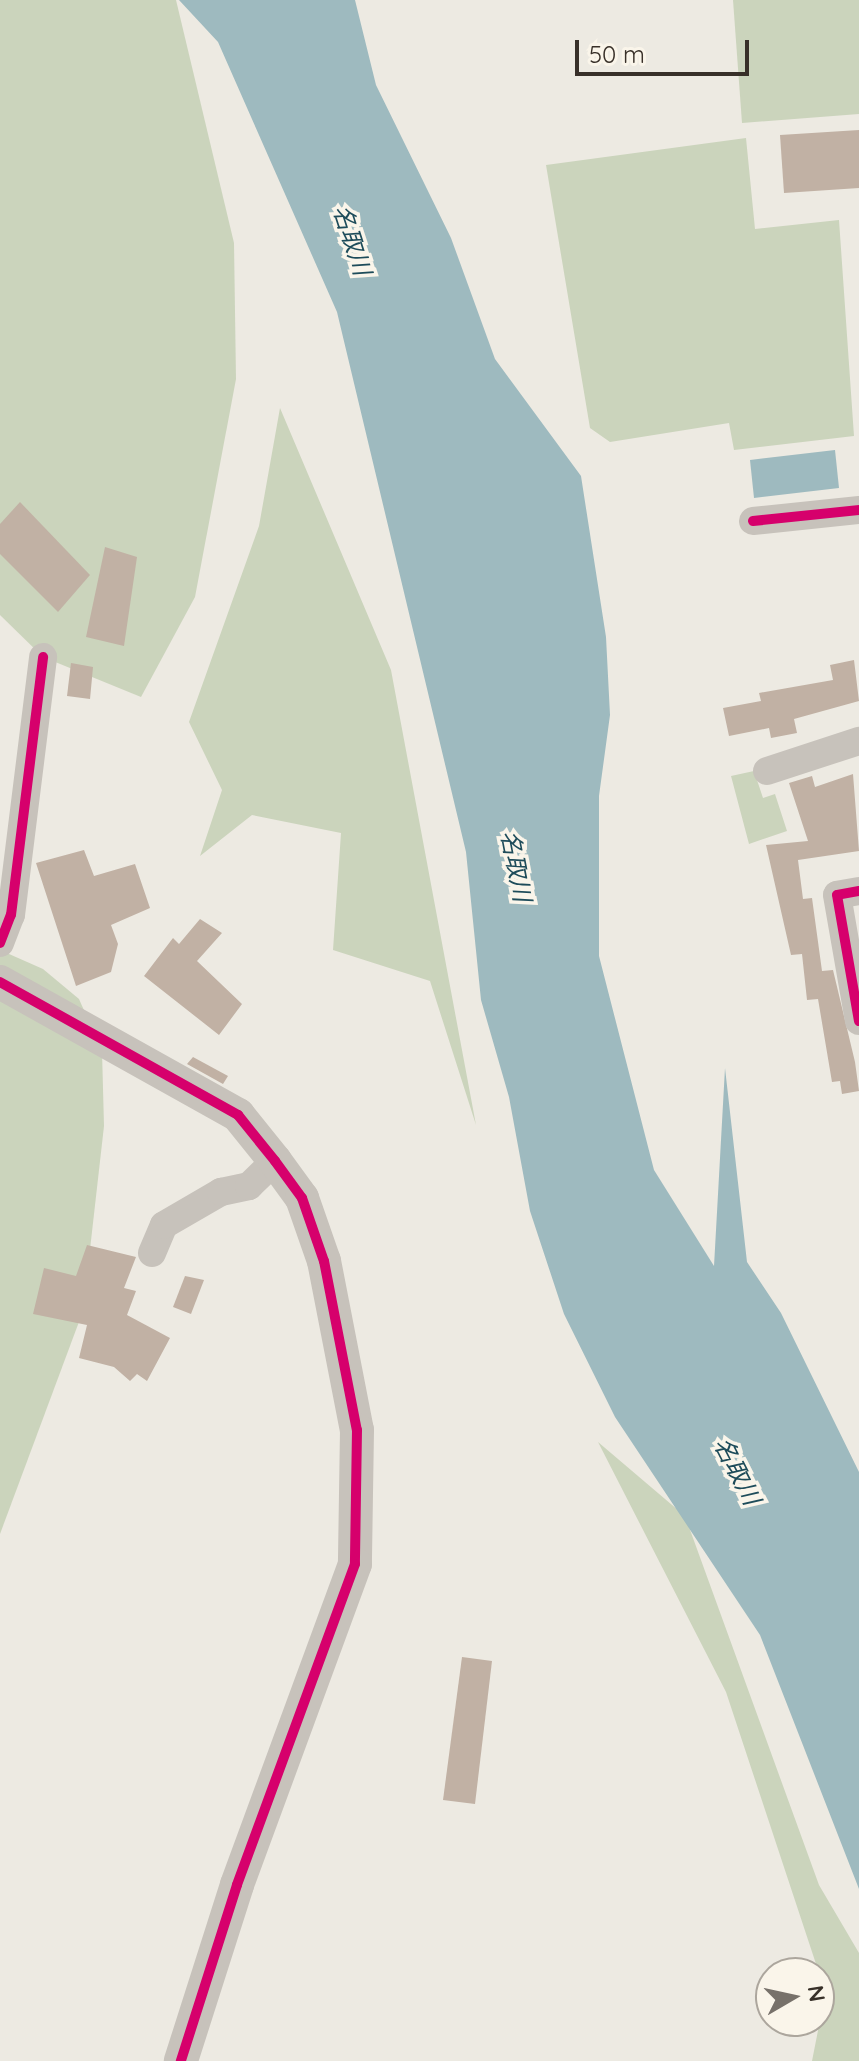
<!DOCTYPE html>
<html>
<head>
<meta charset="utf-8">
<style>
  body { margin:0 }
  #map { position:relative; width:859px; height:2061px; overflow:hidden; background:#edeae2; font-family:Quicksand,"Noto Sans JP",sans-serif }
  div>[style] { position:absolute }
  [style*='--x'] { left:calc(var(--x)*1px); top:calc(var(--y)*1px); width:calc(var(--w)*1px); rotate:calc(var(--a)*1deg) }
  .green>* { inset:0; background:#cbd4bc }
  .water>* { inset:0; background:#9ebabf }
  .building>* { inset:0; background:#c1b1a4 }
  .minor>* { height:28px; margin:-14px; padding:0 14px; transform-origin:14px; border-radius:14px; background:#c7c2bb }
  .tertiary>* { height:34px; margin:-17px; padding:0 17px; transform-origin:17px; border-radius:17px; background:#c7c2bb }
  .cycleway>* { height:10px; margin:-5px; padding:0 5px; transform-origin:5px; border-radius:5px; background:#d6006c }
  span { translate:-50% -50%; white-space:nowrap; text-align:center; line-height:1.15; -webkit-text-stroke:7px #faf5ea; paint-order:stroke }
  .water-label { font-size:24px; color:#1e4c5a; font-style:italic }
  .north { position:absolute; left:755px; top:1957px; width:80px; height:80px; box-sizing:border-box; background:#faf5ea; border:2px solid #aca69d; border-radius:50%; rotate:81deg; font-size:22px; font-weight:700; line-height:32px; text-align:center; color:#383029 }
  .north::after { content:''; display:block; margin:auto; width:28px; height:36px; background:#77716a; clip-path:polygon(50% 0,100% 100%,50% 72%,0 100%) }
  .scale { position:absolute; left:575px; top:40px; width:174px; height:36px; box-sizing:border-box; border:4px solid #383029; border-top:0; padding-left:10px; font-size:24px; line-height:28px; white-space:nowrap; color:#383029; -webkit-text-stroke:6px #faf5ea; paint-order:stroke }
</style>
</head>
<body>
<div id="map">
  <div class="green">
    <div style="clip-path:polygon(0 0,176px 0,234px 243px,236px 379px,195px 597px,141px 697px,43px 657px,0 615px)"></div>
    <div style="clip-path:polygon(733px 0,859px 0,859px 114px,742px 123px)"></div>
    <div style="clip-path:polygon(746px 138px,755px 229px,839px 220px,854px 436px,734px 450px,729px 423px,610px 442px,590px 428px,546px 165px)"></div>
    <div style="clip-path:polygon(280px 408px,391px 670px,476px 1125px,430px 981px,333px 950px,341px 833px,252px 815px,200px 856px,222px 790px,189px 722px,259px 526px)"></div>
    <div style="clip-path:polygon(754px 771px,763px 798px,775px 794px,787px 831px,749px 844px,731px 776px)"></div>
    <div style="clip-path:polygon(0 950px,43px 969px,79px 999px,102px 1051px,104px 1126px,83px 1311px,0 1534px)"></div>
    <div style="clip-path:polygon(598px 1442px,685px 1516px,819px 1885px,859px 1953px,859px 2061px,812px 2061px,824px 2000px,819px 1973px,726px 1692px)"></div>
  </div>
  <div class="water">
    <div style="clip-path:polygon(179px 0,355px 0,376px 85px,451px 238px,495px 359px,581px 476px,606px 637px,610px 715px,599px 796px,599px 956px,654px 1170px,714px 1266px,725px 1068px,747px 1262px,781px 1313px,859px 1472px,859px 1889px,760px 1635px,615px 1417px,564px 1314px,530px 1211px,509px 1097px,481px 1000px,466px 852px,337px 312px,218px 42px)"></div>
    <div style="clip-path:polygon(835px 450px,839px 488px,754px 498px,750px 460px)"></div>
  </div>
  <div class="building">
    <div style="clip-path:polygon(859px 130px,859px 188px,784px 193px,780px 135px)"></div>
    <div style="clip-path:polygon(20px 502px,90px 575px,58px 612px,0 554px,0 524px)"></div>
    <div style="clip-path:polygon(105px 547px,137px 557px,124px 646px,86px 637px)"></div>
    <div style="clip-path:polygon(854px 660px,859px 701px,794px 719px,797px 733px,771px 738px,769px 728px,729px 736px,723px 708px,761px 701px,759px 693px,833px 680px,830px 665px)"></div>
    <div style="clip-path:polygon(71px 663px,93px 667px,90px 699px,67px 696px)"></div>
    <div style="clip-path:polygon(853px 774px,859px 851px,798px 860px,803px 899px,812px 898px,822px 971px,833px 970px,855px 1062px,859px 1091px,842px 1094px,840px 1081px,832px 1082px,818px 999px,807px 1000px,802px 954px,791px 955px,766px 845px,808px 841px,789px 783px,812px 776px,815px 787px)"></div>
    <div style="clip-path:polygon(84px 850px,94px 876px,135px 864px,150px 908px,111px 925px,118px 944px,111px 972px,76px 986px,36px 863px)"></div>
    <div style="clip-path:polygon(200px 919px,222px 933px,197px 961px,242px 1004px,219px 1035px,144px 976px,173px 938px,179px 944px)"></div>
    <div style="clip-path:polygon(193px 1057px,228px 1076px,223px 1084px,187px 1064px)"></div>
    <div style="clip-path:polygon(87px 1245px,136px 1257px,124px 1288px,136px 1291px,127px 1315px,170px 1338px,147px 1381px,137px 1374px,130px 1381px,114px 1367px,79px 1358px,87px 1325px,33px 1314px,44px 1268px,76px 1276px)"></div>
    <div style="clip-path:polygon(185px 1276px,204px 1280px,191px 1314px,173px 1307px)"></div>
    <div style="clip-path:polygon(462px 1657px,492px 1661px,475px 1804px,443px 1800px)"></div>
  </div>
  <div class="minor">
    <div style="--x:753;--y:521;--w:107;--a:-5.9"></div>
    <div style="--x:767;--y:771;--w:97;--a:-18.1"></div>
    <div style="--x:859;--y:891;--w:22;--a:170"></div>
    <div style="--x:837;--y:895;--w:128;--a:80.1"></div>
    <div style="--x:0;--y:943;--w:30;--a:-69"></div>
    <div style="--x:11;--y:915;--w:260;--a:-82.9"></div>
    <div style="--x:152;--y:1253;--w:30;--a:-67"></div>
    <div style="--x:164;--y:1225;--w:66;--a:-30.1"></div>
    <div style="--x:221;--y:1192;--w:29;--a:-12"></div>
    <div style="--x:249;--y:1186;--w:36;--a:-44"></div>
  </div>
  <div class="tertiary">
    <div style="--x:0;--y:982;--w:273;--a:29.2"></div>
    <div style="--x:238;--y:1115;--w:59;--a:51.2"></div>
    <div style="--x:275;--y:1161;--w:46;--a:53.9"></div>
    <div style="--x:302;--y:1198;--w:67;--a:70.8"></div>
    <div style="--x:324;--y:1261;--w:172;--a:79"></div>
    <div style="--x:357;--y:1430;--w:134;--a:90.9"></div>
    <div style="--x:355;--y:1564;--w:342;--a:110.2"></div>
    <div style="--x:237;--y:1885;--w:185;--a:107.7"></div>
  </div>
  <div class="cycleway">
    <div style="--x:753;--y:521;--w:107;--a:-5.9"></div>
    <div style="--x:859;--y:891;--w:22;--a:170"></div>
    <div style="--x:837;--y:895;--w:128;--a:80.1"></div>
    <div style="--x:0;--y:943;--w:30;--a:-69"></div>
    <div style="--x:11;--y:915;--w:260;--a:-82.9"></div>
    <div style="--x:0;--y:982;--w:273;--a:29.2"></div>
    <div style="--x:238;--y:1115;--w:59;--a:51.2"></div>
    <div style="--x:275;--y:1161;--w:46;--a:53.9"></div>
    <div style="--x:302;--y:1198;--w:67;--a:70.8"></div>
    <div style="--x:324;--y:1261;--w:172;--a:79"></div>
    <div style="--x:357;--y:1430;--w:134;--a:90.9"></div>
    <div style="--x:355;--y:1564;--w:342;--a:110.2"></div>
    <div style="--x:237;--y:1885;--w:185;--a:107.7"></div>
  </div>
  <div class="water-label">
    <span style="left:352px;top:240px;rotate:72deg">名取川</span>
    <span style="left:516px;top:866px;rotate:79deg">名取川</span>
    <span style="left:737px;top:1471px;rotate:63deg">名取川</span>
  </div>
  <div class="north">N</div>
  <div class="scale">50 m</div>
</div>
</body>
</html>
